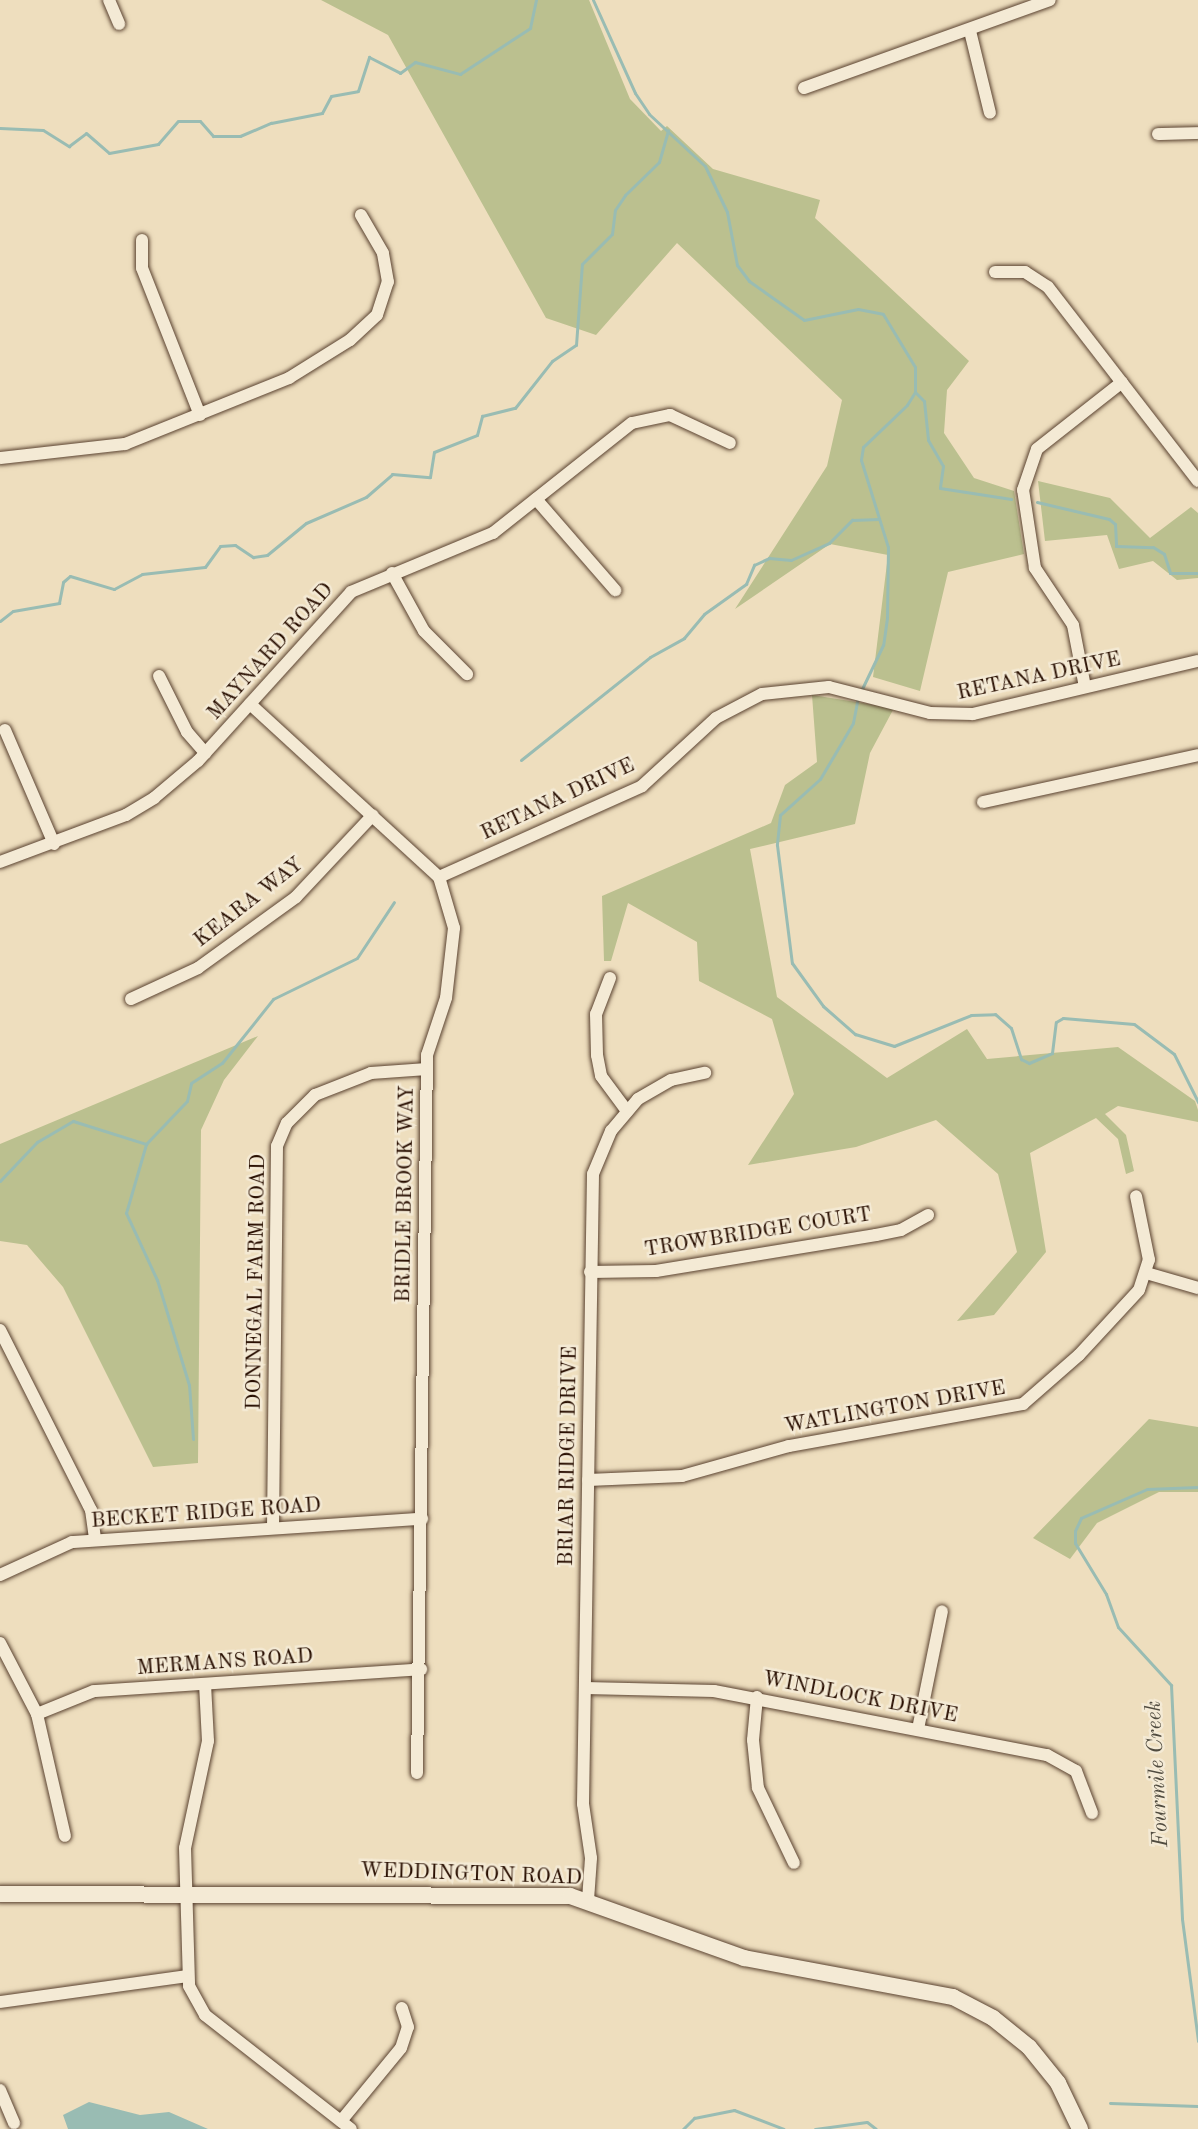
<!DOCTYPE html>
<html>
<head>
<meta charset="utf-8">
<style>
  body { margin:0 }
  #map { position:relative; width:1198px; height:2129px; overflow:hidden; background:#eedebe; font-family:"Old Standard TT",serif }
  div>[style] { position:absolute }
  [style*='--x'] { left:calc(var(--x)*1px); top:calc(var(--y)*1px); width:calc(var(--w)*1px); rotate:calc(var(--a)*1deg) }
  .green>* { inset:0; background:#bbc08f }
  .water>* { inset:0; background:#99bcb3 }
  .stream>* { height:3px; margin:-1.5px; padding:0 1.5px; transform-origin:1.5px; border-radius:1.5px; background:#99bcb3 }
  .roads { filter:drop-shadow(0 0 2px #5a4230) drop-shadow(0 0 2px #5a4230) }
  .minor>* { height:12px; margin:-6px; padding:0 6px; transform-origin:6px; border-radius:6px; background:#f4ead5 }
  .secondary>* { height:16px; margin:-8px; padding:0 8px; transform-origin:8px; border-radius:8px; background:#f4ead5 }
  span { translate:-50% -50%; white-space:nowrap; text-align:center; line-height:1.15; -webkit-text-stroke:5px #f4ead5; paint-order:stroke }
  .street-label { font-size:21px; color:#280e00 }
  .water-label { font-size:22px; color:#504b3f; font-style:italic }
</style>
</head>
<body>
<div id="map">
  <div class="green">
    <div style="clip-path:polygon(321px 0,589px 0,630px 99px,661px 131px,667px 126px,713px 169px,820px 200px,815px 218px,969px 361px,947px 390px,944px 433px,974px 478px,1014px 491px,1024px 554px,948px 572px,920px 691px,873px 677px,888px 555px,830px 544px,735px 609px,827px 466px,842px 400px,677px 243px,596px 335px,546px 318px,388px 35px)"></div>
    <div style="clip-path:polygon(1038px 481px,1110px 498px,1150px 538px,1191px 507px,1198px 513px,1198px 578px,1177px 580px,1153px 561px,1119px 569px,1107px 535px,1045px 541px)"></div>
    <div style="clip-path:polygon(812px 695px,894px 708px,870px 753px,855px 824px,750px 849px,777px 997px,887px 1078px,967px 1029px,987px 1059px,1118px 1047px,1195px 1101px,1198px 1110px,1198px 1122px,1118px 1106px,1105px 1114px,1126px 1135px,1134px 1171px,1126px 1174px,1118px 1139px,1096px 1118px,1030px 1153px,1046px 1252px,994px 1315px,957px 1321px,1017px 1252px,998px 1174px,936px 1120px,856px 1147px,748px 1165px,794px 1094px,772px 1019px,699px 981px,697px 942px,628px 903px,611px 961px,604px 961px,602px 896px,771px 823px,785px 785px,817px 762px)"></div>
    <div style="clip-path:polygon(258px 1036px,224px 1080px,201px 1130px,198px 1463px,153px 1467px,63px 1287px,27px 1245px,0 1241px,0 1144px)"></div>
    <div style="clip-path:polygon(1149px 1419px,1198px 1427px,1198px 1492px,1159px 1492px,1097px 1523px,1070px 1559px,1033px 1538px)"></div>
  </div>
  <div class="water">
    <div style="clip-path:polygon(89px 2102px,140px 2115px,169px 2112px,208px 2129px,68px 2129px,63px 2115px)"></div>
  </div>
  <div class="stream">
    <div style="--x:593;--y:0;--w:102;--a:65.7"></div>
    <div style="--x:635;--y:93;--w:25;--a:56"></div>
    <div style="--x:649;--y:114;--w:76;--a:42.9"></div>
    <div style="--x:705;--y:166;--w:51;--a:64.4"></div>
    <div style="--x:727;--y:212;--w:54;--a:79.3"></div>
    <div style="--x:737;--y:265;--w:20;--a:53"></div>
    <div style="--x:749;--y:281;--w:67;--a:35.3"></div>
    <div style="--x:804;--y:320;--w:55;--a:-11.5"></div>
    <div style="--x:858;--y:309;--w:25;--a:11"></div>
    <div style="--x:883;--y:314;--w:62;--a:58.9"></div>
    <div style="--x:915;--y:367;--w:25;--a:90"></div>
    <div style="--x:915;--y:392;--w:15;--a:122"></div>
    <div style="--x:907;--y:405;--w:61;--a:136.3"></div>
    <div style="--x:863;--y:447;--w:13;--a:99"></div>
    <div style="--x:861;--y:460;--w:91;--a:72.8"></div>
    <div style="--x:888;--y:547;--w:71;--a:90.8"></div>
    <div style="--x:887;--y:618;--w:27;--a:98"></div>
    <div style="--x:883;--y:645;--w:51;--a:115.6"></div>
    <div style="--x:0;--y:128;--w:43;--a:2.7"></div>
    <div style="--x:43;--y:130;--w:31;--a:32"></div>
    <div style="--x:69;--y:146;--w:21;--a:-37"></div>
    <div style="--x:86;--y:133;--w:30;--a:41"></div>
    <div style="--x:109;--y:153;--w:50;--a:-10.4"></div>
    <div style="--x:158;--y:144;--w:30;--a:-49"></div>
    <div style="--x:178;--y:121;--w:22;--a:0"></div>
    <div style="--x:200;--y:121;--w:20;--a:49"></div>
    <div style="--x:213;--y:136;--w:27;--a:0"></div>
    <div style="--x:240;--y:136;--w:34;--a:-23"></div>
    <div style="--x:271;--y:123;--w:52;--a:-11.1"></div>
    <div style="--x:322;--y:113;--w:19;--a:-62"></div>
    <div style="--x:331;--y:96;--w:27;--a:-10"></div>
    <div style="--x:358;--y:91;--w:36;--a:-72"></div>
    <div style="--x:369;--y:57;--w:35;--a:27"></div>
    <div style="--x:400;--y:73;--w:19;--a:-36"></div>
    <div style="--x:415;--y:62;--w:47;--a:14.9"></div>
    <div style="--x:460;--y:74;--w:84;--a:-33.3"></div>
    <div style="--x:530;--y:28;--w:29;--a:-78"></div>
    <div style="--x:915;--y:392;--w:13;--a:45"></div>
    <div style="--x:924;--y:401;--w:39;--a:84"></div>
    <div style="--x:928;--y:440;--w:30;--a:60"></div>
    <div style="--x:943;--y:466;--w:22;--a:98"></div>
    <div style="--x:940;--y:488;--w:72;--a:8.8"></div>
    <div style="--x:1037;--y:502;--w:74;--a:13.3"></div>
    <div style="--x:1109;--y:519;--w:8;--a:40"></div>
    <div style="--x:1115;--y:524;--w:22;--a:87"></div>
    <div style="--x:1116;--y:546;--w:37;--a:2"></div>
    <div style="--x:1153;--y:547;--w:13;--a:32"></div>
    <div style="--x:1164;--y:554;--w:20;--a:72"></div>
    <div style="--x:1170;--y:573;--w:28;--a:0"></div>
    <div style="--x:0;--y:621;--w:16;--a:-38"></div>
    <div style="--x:13;--y:611;--w:47;--a:-9.9"></div>
    <div style="--x:59;--y:603;--w:21;--a:-79"></div>
    <div style="--x:63;--y:582;--w:9;--a:-41"></div>
    <div style="--x:70;--y:576;--w:46;--a:16.5"></div>
    <div style="--x:114;--y:589;--w:32;--a:-28"></div>
    <div style="--x:142;--y:574;--w:63;--a:-6.3"></div>
    <div style="--x:205;--y:567;--w:26;--a:-54"></div>
    <div style="--x:220;--y:546;--w:15;--a:-4"></div>
    <div style="--x:235;--y:545;--w:22;--a:34"></div>
    <div style="--x:253;--y:557;--w:14;--a:-8"></div>
    <div style="--x:267;--y:555;--w:50;--a:-39.4"></div>
    <div style="--x:306;--y:523;--w:65;--a:-23.4"></div>
    <div style="--x:366;--y:497;--w:35;--a:-41"></div>
    <div style="--x:392;--y:474;--w:38;--a:5"></div>
    <div style="--x:430;--y:477;--w:25;--a:-81"></div>
    <div style="--x:434;--y:452;--w:46;--a:-21.6"></div>
    <div style="--x:477;--y:435;--w:20;--a:-75"></div>
    <div style="--x:482;--y:416;--w:34;--a:-14"></div>
    <div style="--x:515;--y:408;--w:60;--a:-51.8"></div>
    <div style="--x:552;--y:361;--w:29;--a:-34"></div>
    <div style="--x:576;--y:345;--w:81;--a:-85.8"></div>
    <div style="--x:582;--y:264;--w:42;--a:-45"></div>
    <div style="--x:612;--y:234;--w:24;--a:-83"></div>
    <div style="--x:615;--y:210;--w:18;--a:-56"></div>
    <div style="--x:625;--y:195;--w:47;--a:-44.1"></div>
    <div style="--x:659;--y:162;--w:33;--a:-74"></div>
    <div style="--x:858;--y:697;--w:26;--a:101"></div>
    <div style="--x:853;--y:723;--w:65;--a:120.5"></div>
    <div style="--x:820;--y:779;--w:54;--a:138"></div>
    <div style="--x:780;--y:815;--w:30;--a:96"></div>
    <div style="--x:777;--y:845;--w:119;--a:82.8"></div>
    <div style="--x:792;--y:963;--w:53;--a:54.2"></div>
    <div style="--x:823;--y:1006;--w:43;--a:41.2"></div>
    <div style="--x:855;--y:1034;--w:41;--a:17.1"></div>
    <div style="--x:894;--y:1046;--w:83;--a:-21.9"></div>
    <div style="--x:971;--y:1015;--w:24;--a:-2"></div>
    <div style="--x:995;--y:1014;--w:21;--a:41"></div>
    <div style="--x:1011;--y:1028;--w:33;--a:72"></div>
    <div style="--x:1021;--y:1059;--w:9;--a:27"></div>
    <div style="--x:1029;--y:1063;--w:25;--a:-23"></div>
    <div style="--x:1052;--y:1053;--w:31;--a:-83"></div>
    <div style="--x:1056;--y:1022;--w:8;--a:-30"></div>
    <div style="--x:1063;--y:1018;--w:71;--a:4.8"></div>
    <div style="--x:1134;--y:1024;--w:50;--a:36.9"></div>
    <div style="--x:1174;--y:1054;--w:54;--a:63.4"></div>
    <div style="--x:521;--y:760;--w:165;--a:-38.6"></div>
    <div style="--x:650;--y:657;--w:39;--a:-29"></div>
    <div style="--x:684;--y:638;--w:31;--a:-50"></div>
    <div style="--x:704;--y:614;--w:52;--a:-35.5"></div>
    <div style="--x:746;--y:584;--w:21;--a:-67"></div>
    <div style="--x:754;--y:565;--w:17;--a:-25"></div>
    <div style="--x:769;--y:558;--w:22;--a:5"></div>
    <div style="--x:791;--y:560;--w:42;--a:-24.1"></div>
    <div style="--x:829;--y:543;--w:33;--a:-45"></div>
    <div style="--x:852;--y:520;--w:27;--a:-2"></div>
    <div style="--x:0;--y:1181;--w:54;--a:-46.5"></div>
    <div style="--x:37;--y:1142;--w:42;--a:-30.3"></div>
    <div style="--x:73;--y:1121;--w:77;--a:17.5"></div>
    <div style="--x:193;--y:1439;--w:54;--a:-94.2"></div>
    <div style="--x:189;--y:1385;--w:110;--a:-106.9"></div>
    <div style="--x:157;--y:1280;--w:74;--a:-114.8"></div>
    <div style="--x:126;--y:1213;--w:72;--a:-73.8"></div>
    <div style="--x:146;--y:1144;--w:59;--a:-46.4"></div>
    <div style="--x:187;--y:1101;--w:18;--a:-77"></div>
    <div style="--x:191;--y:1083;--w:37;--a:-33"></div>
    <div style="--x:222;--y:1063;--w:82;--a:-51.4"></div>
    <div style="--x:273;--y:999;--w:93;--a:-26"></div>
    <div style="--x:357;--y:958;--w:67;--a:-56.5"></div>
    <div style="--x:1198;--y:1487;--w:51;--a:177.8"></div>
    <div style="--x:1147;--y:1489;--w:72;--a:156.3"></div>
    <div style="--x:1081;--y:1518;--w:14;--a:115"></div>
    <div style="--x:1075;--y:1531;--w:12;--a:90"></div>
    <div style="--x:1075;--y:1543;--w:60;--a:58.7"></div>
    <div style="--x:1106;--y:1594;--w:35;--a:70"></div>
    <div style="--x:1118;--y:1627;--w:79;--a:47.6"></div>
    <div style="--x:1171;--y:1685;--w:234;--a:87.3"></div>
    <div style="--x:1182;--y:1919;--w:123;--a:82.5"></div>
    <div style="--x:1110;--y:2103;--w:88;--a:2"></div>
    <div style="--x:683;--y:2129;--w:16;--a:-45"></div>
    <div style="--x:694;--y:2118;--w:41;--a:-11.3"></div>
    <div style="--x:734;--y:2110;--w:53;--a:20.8"></div>
    <div style="--x:815;--y:2129;--w:52;--a:-7.7"></div>
    <div style="--x:867;--y:2122;--w:11;--a:38"></div>
  </div>
  <div class="roads">
    <div class="minor">
      <div style="--x:109;--y:0;--w:26;--a:67"></div>
      <div style="--x:970;--y:31;--w:84;--a:76.3"></div>
      <div style="--x:804;--y:88;--w:261;--a:-19.7"></div>
      <div style="--x:1158;--y:134;--w:40;--a:-1.4"></div>
      <div style="--x:142;--y:240;--w:28;--a:90"></div>
      <div style="--x:142;--y:268;--w:158;--a:68.5"></div>
      <div style="--x:995;--y:272;--w:30;--a:0"></div>
      <div style="--x:1025;--y:272;--w:27;--a:33"></div>
      <div style="--x:1048;--y:287;--w:245;--a:52.3"></div>
      <div style="--x:0;--y:458;--w:126;--a:-6.4"></div>
      <div style="--x:125;--y:444;--w:177;--a:-21.9"></div>
      <div style="--x:289;--y:378;--w:72;--a:-31.9"></div>
      <div style="--x:350;--y:340;--w:37;--a:-43"></div>
      <div style="--x:377;--y:315;--w:35;--a:-72"></div>
      <div style="--x:388;--y:282;--w:29;--a:-100"></div>
      <div style="--x:383;--y:253;--w:44;--a:-120.1"></div>
      <div style="--x:536;--y:499;--w:121;--a:49"></div>
      <div style="--x:392;--y:573;--w:66;--a:61.1"></div>
      <div style="--x:424;--y:631;--w:61;--a:45"></div>
      <div style="--x:159;--y:676;--w:63;--a:63.4"></div>
      <div style="--x:187;--y:732;--w:28;--a:49"></div>
      <div style="--x:1085;--y:687;--w:63;--a:-101"></div>
      <div style="--x:1073;--y:625;--w:69;--a:-123.7"></div>
      <div style="--x:1035;--y:568;--w:79;--a:-98.7"></div>
      <div style="--x:1023;--y:490;--w:43;--a:-71.1"></div>
      <div style="--x:1037;--y:449;--w:108;--a:-38.2"></div>
      <div style="--x:250;--y:704;--w:256;--a:42.5"></div>
      <div style="--x:439;--y:877;--w:53;--a:73.6"></div>
      <div style="--x:454;--y:928;--w:70;--a:96.5"></div>
      <div style="--x:446;--y:998;--w:60;--a:108.4"></div>
      <div style="--x:427;--y:1055;--w:718;--a:90.8"></div>
      <div style="--x:5;--y:730;--w:124;--a:66.7"></div>
      <div style="--x:983;--y:802;--w:220;--a:-12.3"></div>
      <div style="--x:0;--y:862;--w:134;--a:-20.5"></div>
      <div style="--x:126;--y:815;--w:33;--a:-31"></div>
      <div style="--x:154;--y:798;--w:57;--a:-40.1"></div>
      <div style="--x:198;--y:761;--w:228;--a:-47.8"></div>
      <div style="--x:351;--y:592;--w:154;--a:-22.6"></div>
      <div style="--x:493;--y:533;--w:177;--a:-38.4"></div>
      <div style="--x:632;--y:423;--w:39;--a:-12"></div>
      <div style="--x:670;--y:415;--w:66;--a:25"></div>
      <div style="--x:439;--y:877;--w:222;--a:-24.1"></div>
      <div style="--x:642;--y:786;--w:100;--a:-42.6"></div>
      <div style="--x:716;--y:718;--w:52;--a:-27.6"></div>
      <div style="--x:762;--y:694;--w:67;--a:-6"></div>
      <div style="--x:829;--y:687;--w:104;--a:14.4"></div>
      <div style="--x:930;--y:713;--w:43;--a:1.3"></div>
      <div style="--x:973;--y:714;--w:231;--a:-13.3"></div>
      <div style="--x:610;--y:978;--w:39;--a:111"></div>
      <div style="--x:596;--y:1014;--w:41;--a:88.6"></div>
      <div style="--x:597;--y:1055;--w:21;--a:79"></div>
      <div style="--x:601;--y:1076;--w:44;--a:53.4"></div>
      <div style="--x:131;--y:999;--w:74;--a:-24.8"></div>
      <div style="--x:198;--y:968;--w:121;--a:-35.9"></div>
      <div style="--x:296;--y:897;--w:112;--a:-46.8"></div>
      <div style="--x:590;--y:1272;--w:66;--a:-0.9"></div>
      <div style="--x:656;--y:1271;--w:223;--a:-9.3"></div>
      <div style="--x:876;--y:1235;--w:25;--a:-11"></div>
      <div style="--x:901;--y:1230;--w:31;--a:-29"></div>
      <div style="--x:1146;--y:1273;--w:54;--a:16.1"></div>
      <div style="--x:0;--y:1330;--w:202;--a:63.2"></div>
      <div style="--x:91;--y:1510;--w:30;--a:82"></div>
      <div style="--x:588;--y:1480;--w:94;--a:-2.4"></div>
      <div style="--x:682;--y:1476;--w:111;--a:-15.7"></div>
      <div style="--x:789;--y:1446;--w:238;--a:-10.2"></div>
      <div style="--x:1023;--y:1404;--w:74;--a:-41.2"></div>
      <div style="--x:1079;--y:1355;--w:88;--a:-47.3"></div>
      <div style="--x:1139;--y:1290;--w:32;--a:-72"></div>
      <div style="--x:1149;--y:1260;--w:65;--a:-101.5"></div>
      <div style="--x:273;--y:1528;--w:382;--a:-89.4"></div>
      <div style="--x:277;--y:1146;--w:25;--a:-67"></div>
      <div style="--x:287;--y:1123;--w:40;--a:-45"></div>
      <div style="--x:315;--y:1095;--w:60;--a:-21.4"></div>
      <div style="--x:371;--y:1073;--w:56;--a:-4.1"></div>
      <div style="--x:0;--y:1575;--w:79;--a:-24.6"></div>
      <div style="--x:72;--y:1542;--w:351;--a:-3.8"></div>
      <div style="--x:0;--y:1643;--w:80;--a:62.5"></div>
      <div style="--x:37;--y:1714;--w:125;--a:77.1"></div>
      <div style="--x:205;--y:1684;--w:57;--a:87"></div>
      <div style="--x:208;--y:1741;--w:109;--a:102.1"></div>
      <div style="--x:185;--y:1848;--w:138;--a:88.3"></div>
      <div style="--x:189;--y:1986;--w:33;--a:61"></div>
      <div style="--x:205;--y:2015;--w:185;--a:38"></div>
      <div style="--x:585;--y:1688;--w:129;--a:1.3"></div>
      <div style="--x:714;--y:1691;--w:339;--a:10.9"></div>
      <div style="--x:1047;--y:1755;--w:33;--a:29"></div>
      <div style="--x:1076;--y:1771;--w:45;--a:69.1"></div>
      <div style="--x:757;--y:1697;--w:43;--a:95.3"></div>
      <div style="--x:753;--y:1740;--w:48;--a:84.1"></div>
      <div style="--x:758;--y:1788;--w:83;--a:64.4"></div>
      <div style="--x:37;--y:1714;--w:61;--a:-22"></div>
      <div style="--x:94;--y:1691;--w:328;--a:-3.8"></div>
      <div style="--x:918;--y:1729;--w:120;--a:-78.5"></div>
      <div style="--x:588;--y:1900;--w:42;--a:-85.9"></div>
      <div style="--x:591;--y:1858;--w:55;--a:-98.4"></div>
      <div style="--x:583;--y:1804;--w:630;--a:-89.09"></div>
      <div style="--x:593;--y:1174;--w:47;--a:-67.3"></div>
      <div style="--x:611;--y:1131;--w:42;--a:-49.8"></div>
      <div style="--x:638;--y:1099;--w:38;--a:-30"></div>
      <div style="--x:671;--y:1080;--w:35;--a:-12"></div>
      <div style="--x:0;--y:2002;--w:189;--a:-7.9"></div>
      <div style="--x:0;--y:2090;--w:36;--a:67"></div>
      <div style="--x:341;--y:2121;--w:94;--a:-50.6"></div>
      <div style="--x:401;--y:2048;--w:22;--a:-72"></div>
      <div style="--x:408;--y:2027;--w:20;--a:-108"></div>
    </div>
    <div class="secondary">
      <div style="--x:0;--y:1894;--w:570;--a:0.2"></div>
      <div style="--x:570;--y:1896;--w:185;--a:19.6"></div>
      <div style="--x:744;--y:1958;--w:213;--a:10.6"></div>
      <div style="--x:953;--y:1997;--w:45;--a:27.7"></div>
      <div style="--x:993;--y:2018;--w:46;--a:38.9"></div>
      <div style="--x:1029;--y:2047;--w:46;--a:51.1"></div>
      <div style="--x:1058;--y:2083;--w:51;--a:64.4"></div>
    </div>
  </div>
  <div class="street-label">
    <span style="left:271px;top:652px;rotate:-48deg">MAYNARD ROAD</span>
    <span style="left:1039px;top:677px;rotate:-12deg">RETANA DRIVE</span>
    <span style="left:558px;top:800px;rotate:-25deg">RETANA DRIVE</span>
    <span style="left:249px;top:903px;rotate:-38deg">KEARA WAY</span>
    <span style="left:406px;top:1194px;rotate:-89deg">BRIDLE BROOK WAY</span>
    <span style="left:758px;top:1233px;rotate:-9deg">TROWBRIDGE COURT</span>
    <span style="left:257px;top:1282px;rotate:-89deg">DONNEGAL FARM ROAD</span>
    <span style="left:895px;top:1408px;rotate:-10deg">WATLINGTON DRIVE</span>
    <span style="left:569px;top:1456px;rotate:-89deg">BRIAR RIDGE DRIVE</span>
    <span style="left:206px;top:1514px;rotate:-4deg">BECKET RIDGE ROAD</span>
    <span style="left:225px;top:1663px;rotate:-4deg">MERMANS ROAD</span>
    <span style="left:860px;top:1698px;rotate:11deg">WINDLOCK DRIVE</span>
    <span style="left:471px;top:1875px;rotate:2deg">WEDDINGTON ROAD</span>
  </div>
  <div class="water-label">
    <span style="left:1158px;top:1774px;rotate:-93deg">Fourmile Creek</span>
  </div>
</div>
</body>
</html>
